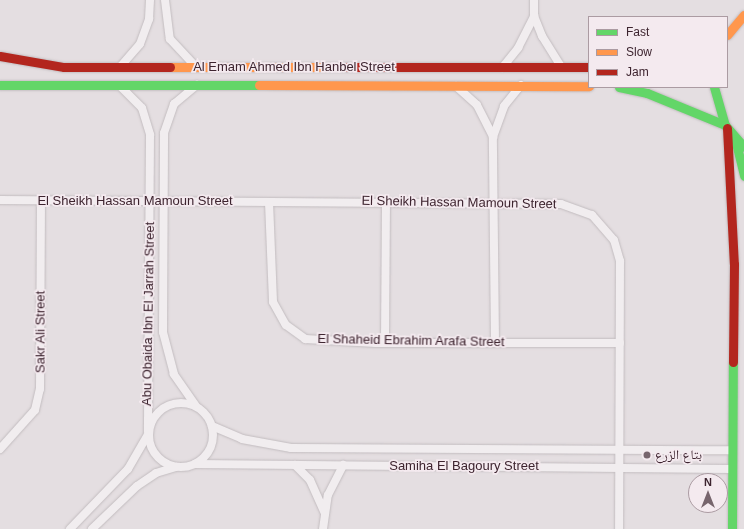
<!DOCTYPE html>
<html>
<head>
<meta charset="utf-8">
<style>
  body { margin:0 }
  #map { position:relative; width:744px; height:529px; overflow:hidden; background:#e4dee1; font-family:Helvetica,"Noto Naskh Arabic",sans-serif }
  div>[style] { position:absolute }
  [style*='--x'] { left:calc(var(--x)*1px); top:calc(var(--y)*1px); width:calc(var(--w)*1px); rotate:calc(var(--a)*1deg) }
  .roads { filter:drop-shadow(0 0 1px #c2bcbf) drop-shadow(0 0 1px #c2bcbf) }
  .street>* { height:8px; margin:-4px; padding:0 4px; transform-origin:4px; border-radius:4px; background:#f1edef }
  .street>.ring { margin:-4px; padding:0; box-sizing:content-box; background:none; border:8px solid #f1edef; border-radius:50% }
  .fast>* { height:9px; margin:-4.5px; padding:0 4.5px; transform-origin:4.5px; border-radius:4.5px; background:#63d668 }
  .slow>* { height:9px; margin:-4.5px; padding:0 4.5px; transform-origin:4.5px; border-radius:4.5px; background:#ff974d }
  .jam>* { height:9px; margin:-4.5px; padding:0 4.5px; transform-origin:4.5px; border-radius:4.5px; background:#b3261e }
  .dots>* { width:11px; height:11px; translate:-50% -50%; box-sizing:border-box; border:2px solid #f4eaef; border-radius:50% }
  span { translate:-50% -50%; white-space:nowrap; text-align:center; line-height:1.15; -webkit-text-stroke:3.5px #f4eaef; paint-order:stroke }
  .street-label { font-size:13px; color:#3d242f }
  .poi-label { font-size:13px; color:#3d242f }
  .left { translate:0 -50%; text-align:left }
  .legend { position:absolute; left:588px; top:16px; width:140px; height:72px; box-sizing:border-box; background:#f4eaef; border:1px solid #ab9ba2; margin:0; padding:5px 7px; list-style:none; font-size:12px; color:#3d242f }
  .legend li { display:flex; align-items:center; gap:8px; height:20px }
  .legend b { width:20px; border:1px solid #ab9ba2 }
  .north { position:absolute; left:688px; top:473px; width:40px; height:40px; box-sizing:border-box; background:#f4eaef; border:1px solid #ab9ba2; border-radius:50%; rotate:0deg; font-size:11px; font-weight:700; line-height:16px; text-align:center; color:#3d242f }
  .north::after { content:''; display:block; margin:auto; width:14px; height:18px; background:#77656d; clip-path:polygon(50% 0,100% 100%,50% 72%,0 100%) }
</style>
</head>
<body>
<div id="map">
  <div class="roads">
    <div class="street">
      <div style="--x:165;--y:0;--w:39;--a:83"></div>
      <div style="--x:170;--y:39;--w:38;--a:47"></div>
      <div style="--x:534;--y:0;--w:16;--a:90"></div>
      <div style="--x:534;--y:16;--w:22;--a:68"></div>
      <div style="--x:542;--y:36;--w:36;--a:58"></div>
      <div style="--x:120;--y:67;--w:30;--a:-49"></div>
      <div style="--x:140;--y:44;--w:27;--a:-70"></div>
      <div style="--x:149;--y:19;--w:19;--a:-87"></div>
      <div style="--x:502;--y:68;--w:26;--a:-51"></div>
      <div style="--x:518;--y:48;--w:36;--a:-63"></div>
      <div style="--x:120;--y:86;--w:31;--a:45"></div>
      <div style="--x:142;--y:108;--w:28;--a:73"></div>
      <div style="--x:150;--y:135;--w:297;--a:90.4"></div>
      <div style="--x:456;--y:86;--w:28;--a:42"></div>
      <div style="--x:477;--y:105;--w:36;--a:63"></div>
      <div style="--x:0;--y:200;--w:561;--a:0.41"></div>
      <div style="--x:561;--y:204;--w:33;--a:20"></div>
      <div style="--x:592;--y:215;--w:33;--a:49"></div>
      <div style="--x:614;--y:240;--w:22;--a:74"></div>
      <div style="--x:620;--y:261;--w:268;--a:90.2"></div>
      <div style="--x:269;--y:202;--w:100;--a:87.7"></div>
      <div style="--x:273;--y:302;--w:26;--a:61"></div>
      <div style="--x:286;--y:325;--w:24;--a:36"></div>
      <div style="--x:305;--y:339;--w:71;--a:3.2"></div>
      <div style="--x:376;--y:343;--w:244;--a:0"></div>
      <div style="--x:385;--y:343;--w:141;--a:-89.6"></div>
      <div style="--x:495;--y:343;--w:206;--a:-90.6"></div>
      <div style="--x:493;--y:137;--w:33;--a:-70"></div>
      <div style="--x:504;--y:106;--w:27;--a:-51"></div>
      <div class="ring" style="left:149px;top:403px;width:56px;height:56px"></div>
      <div style="--x:196;--y:406;--w:39;--a:-125"></div>
      <div style="--x:174;--y:374;--w:43;--a:-104.7"></div>
      <div style="--x:163;--y:332;--w:199;--a:-89.7"></div>
      <div style="--x:164;--y:133;--w:31;--a:-71"></div>
      <div style="--x:174;--y:104;--w:30;--a:-40"></div>
      <div style="--x:212;--y:426;--w:33;--a:23"></div>
      <div style="--x:242;--y:439;--w:50;--a:10.4"></div>
      <div style="--x:291;--y:448;--w:441;--a:0.3"></div>
      <div style="--x:0;--y:449;--w:52;--a:-48.1"></div>
      <div style="--x:35;--y:410;--w:22;--a:-77"></div>
      <div style="--x:40;--y:389;--w:189;--a:-89.7"></div>
      <div style="--x:195;--y:464;--w:537;--a:0.53"></div>
      <div style="--x:295;--y:465;--w:21;--a:45"></div>
      <div style="--x:310;--y:480;--w:35;--a:66"></div>
      <div style="--x:70;--y:529;--w:83;--a:-46"></div>
      <div style="--x:128;--y:469;--w:39;--a:-60"></div>
      <div style="--x:92;--y:529;--w:62;--a:-43.7"></div>
      <div style="--x:137;--y:486;--w:23;--a:-34"></div>
      <div style="--x:156;--y:473;--w:21;--a:-17"></div>
      <div style="--x:323;--y:529;--w:34;--a:-82"></div>
      <div style="--x:328;--y:495;--w:34;--a:-63"></div>
    </div>
    <div class="fast">
      <div style="--x:0;--y:85;--w:259;--a:0"></div>
      <div style="--x:619;--y:87;--w:29;--a:12"></div>
      <div style="--x:647;--y:93;--w:84;--a:22.3"></div>
      <div style="--x:714;--y:87;--w:40;--a:74"></div>
      <div style="--x:725;--y:125;--w:29;--a:49"></div>
      <div style="--x:735;--y:139;--w:38;--a:76"></div>
      <div style="--x:732;--y:529;--w:167;--a:-89.7"></div>
    </div>
    <div class="slow">
      <div style="--x:727;--y:35;--w:26;--a:-50"></div>
      <div style="--x:170;--y:67;--w:157;--a:0"></div>
      <div style="--x:259;--y:85;--w:330;--a:0.2"></div>
    </div>
    <div class="jam">
      <div style="--x:0;--y:56;--w:65;--a:9.8"></div>
      <div style="--x:64;--y:67;--w:106;--a:0"></div>
      <div style="--x:327;--y:67;--w:262;--a:0"></div>
      <div style="--x:727;--y:128;--w:136;--a:87.1"></div>
      <div style="--x:734;--y:264;--w:98;--a:90.6"></div>
    </div>
  </div>
  <div class="dots">
    <div style="left:647px;top:455px;background:#77656d"></div>
  </div>
  <div class="street-label">
    <span style="left:294px;top:67px">Al Emam Ahmed Ibn Hanbel Street</span>
    <span style="left:135px;top:201px">El Sheikh Hassan Mamoun Street</span>
    <span style="left:459px;top:203px;rotate:1deg">El Sheikh Hassan Mamoun Street</span>
    <span style="left:149px;top:314px;rotate:-89deg">Abu Obaida Ibn El Jarrah Street</span>
    <span style="left:41px;top:332px;rotate:-90deg">Sakr Ali Street</span>
    <span style="left:411px;top:341px;rotate:1deg">El Shaheid Ebrahim Arafa Street</span>
    <span style="left:464px;top:466px">Samiha El Bagoury Street</span>
  </div>
  <div class="poi-label">
    <span class="left" style="left:655px;top:455px">بتاع الزرع</span>
  </div>
  <ul class="legend">
  <li><b style="height:5px;background:#63d668"></b>Fast</li>
  <li><b style="height:5px;background:#ff974d"></b>Slow</li>
  <li><b style="height:5px;background:#b3261e"></b>Jam</li>
  </ul>
  <div class="north">N</div>
</div>
</body>
</html>
